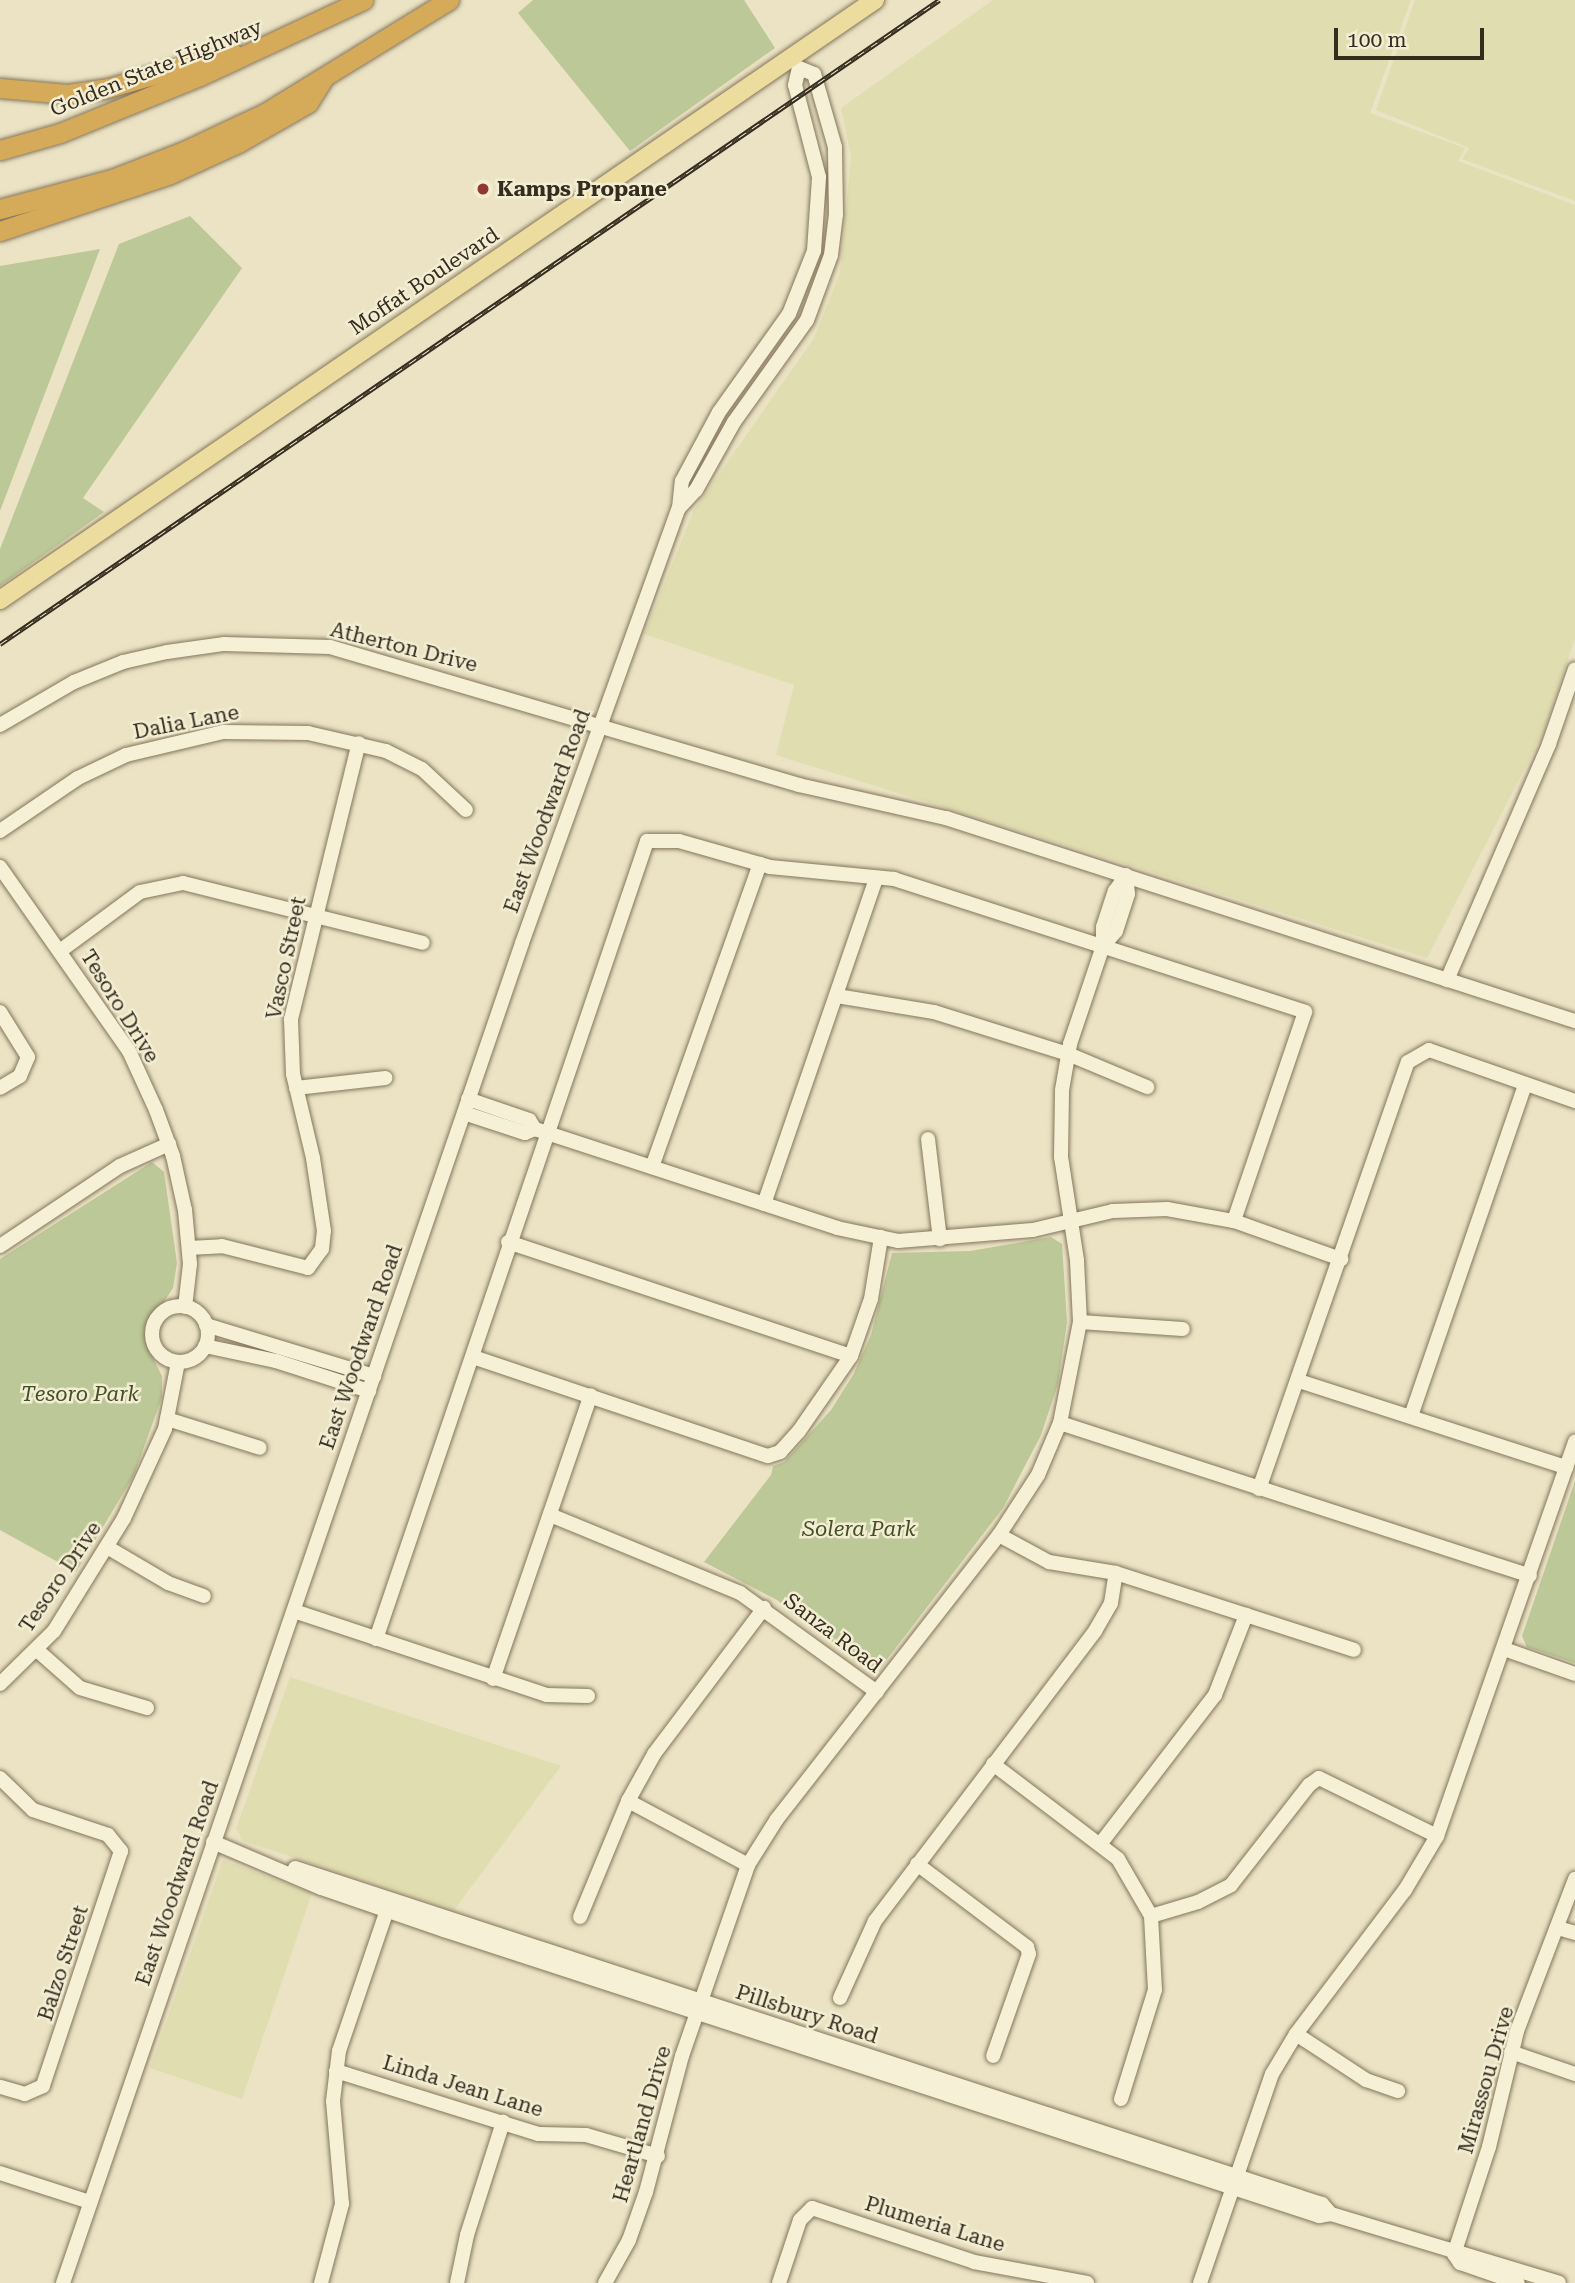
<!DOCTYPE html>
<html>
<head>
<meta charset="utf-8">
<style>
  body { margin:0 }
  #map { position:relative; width:1575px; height:2283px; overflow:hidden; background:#ebe3c4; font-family:"Roboto Serif",serif }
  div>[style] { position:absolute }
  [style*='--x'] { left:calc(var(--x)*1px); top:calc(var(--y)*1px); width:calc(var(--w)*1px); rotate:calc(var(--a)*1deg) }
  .farmland>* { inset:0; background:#e0ddb1 }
  .green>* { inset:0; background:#bdc898 }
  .roads { filter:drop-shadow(0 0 2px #84755b) drop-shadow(0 0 2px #84755b) }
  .minor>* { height:14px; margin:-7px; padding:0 7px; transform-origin:7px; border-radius:7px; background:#f6f0d6 }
  .minor>.ring { margin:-7px; padding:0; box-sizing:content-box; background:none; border:14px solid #f6f0d6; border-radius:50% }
  .major>* { height:18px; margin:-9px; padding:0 9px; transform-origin:9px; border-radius:9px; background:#ecdc9e }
  .highway>* { height:19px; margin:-9.5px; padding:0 9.5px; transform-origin:9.5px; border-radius:9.5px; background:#d5ab5a }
  .rail>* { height:5px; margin-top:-2.5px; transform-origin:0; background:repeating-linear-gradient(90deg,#f3edd3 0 8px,#352c1e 0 16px); box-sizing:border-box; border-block:2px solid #352c1e }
  .dots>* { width:19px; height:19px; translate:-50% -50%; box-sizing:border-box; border:4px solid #f3edd3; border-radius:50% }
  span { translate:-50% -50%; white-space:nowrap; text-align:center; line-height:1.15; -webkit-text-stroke:5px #f3edd3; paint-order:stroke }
  .street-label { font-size:21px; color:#352c1e }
  .poi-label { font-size:21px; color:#352c1e; font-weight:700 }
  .left { translate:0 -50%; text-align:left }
  .park-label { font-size:21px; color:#415026; font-style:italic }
  .scale { position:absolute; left:1334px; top:28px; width:150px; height:32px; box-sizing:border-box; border:4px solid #352c1e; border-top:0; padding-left:9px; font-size:21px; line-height:24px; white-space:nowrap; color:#352c1e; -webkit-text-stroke:5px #f3edd3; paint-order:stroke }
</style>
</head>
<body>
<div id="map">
  <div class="farmland">
    <div style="clip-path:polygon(993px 0,1411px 0,1370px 113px,1465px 148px,1458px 161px,1575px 205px,1575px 638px,1544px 731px,1427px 958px,776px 755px,794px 685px,644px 634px,694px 510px,814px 338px,840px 273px,851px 156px,841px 108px)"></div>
    <div style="clip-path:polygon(1415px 0,1575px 0,1575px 201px,1462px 159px,1469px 148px,1376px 110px)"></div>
    <div style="clip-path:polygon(290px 1677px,561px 1766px,454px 1910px,243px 1841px,236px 1829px)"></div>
    <div style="clip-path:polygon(223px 1860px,312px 1893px,242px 2099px,150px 2068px)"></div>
  </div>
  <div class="green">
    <div style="clip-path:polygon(533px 0,744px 0,775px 48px,630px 151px,518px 13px)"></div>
    <div style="clip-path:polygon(190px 216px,242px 268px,83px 498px,104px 512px,0 586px,0 549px,119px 244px)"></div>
    <div style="clip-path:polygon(100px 249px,0 511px,0 266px)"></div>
    <div style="clip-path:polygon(152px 1162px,164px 1172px,177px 1263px,173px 1288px,146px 1329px,147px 1346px,162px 1376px,162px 1397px,134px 1475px,76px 1572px,0 1530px,0 1259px)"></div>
    <div style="clip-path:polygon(1051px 1237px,1062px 1244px,1067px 1322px,1058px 1384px,1041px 1435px,1003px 1508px,881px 1667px,868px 1669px,777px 1600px,704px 1562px,771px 1475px,773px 1466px,784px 1462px,831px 1410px,853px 1375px,871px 1335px,892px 1253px,970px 1251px)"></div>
    <div style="clip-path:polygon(1575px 1481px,1575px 1663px,1527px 1647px,1522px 1636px)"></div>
  </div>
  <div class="roads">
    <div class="minor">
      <div style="--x:679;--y:508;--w:25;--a:-47"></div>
      <div style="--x:696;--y:490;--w:78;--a:-60.8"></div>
      <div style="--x:734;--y:422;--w:125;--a:-54.4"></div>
      <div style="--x:807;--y:320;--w:69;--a:-69.7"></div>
      <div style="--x:831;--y:255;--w:41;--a:-83"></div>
      <div style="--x:836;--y:214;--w:67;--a:-90.9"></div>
      <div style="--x:835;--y:147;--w:76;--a:-106"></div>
      <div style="--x:814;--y:74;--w:16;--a:-158"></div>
      <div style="--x:0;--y:725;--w:86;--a:-30.2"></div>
      <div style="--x:74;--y:682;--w:53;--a:-22.2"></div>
      <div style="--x:123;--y:662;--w:45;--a:-12.8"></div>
      <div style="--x:167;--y:652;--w:58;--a:-8"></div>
      <div style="--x:224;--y:644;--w:106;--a:1.6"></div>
      <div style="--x:330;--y:647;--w:489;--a:16.4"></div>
      <div style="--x:799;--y:785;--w:151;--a:12.7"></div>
      <div style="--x:946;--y:818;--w:661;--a:17.89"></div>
      <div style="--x:0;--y:831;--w:94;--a:-34.2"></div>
      <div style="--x:78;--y:778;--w:53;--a:-25.6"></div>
      <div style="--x:126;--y:755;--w:100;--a:-13.3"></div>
      <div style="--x:223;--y:732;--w:85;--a:0.7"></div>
      <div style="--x:308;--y:733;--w:80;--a:13"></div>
      <div style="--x:386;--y:751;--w:40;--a:26.6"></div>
      <div style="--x:422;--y:769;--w:60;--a:43"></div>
      <div style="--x:0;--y:867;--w:225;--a:55"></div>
      <div style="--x:129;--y:1051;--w:65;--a:65.4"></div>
      <div style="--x:156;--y:1110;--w:49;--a:69.7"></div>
      <div style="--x:173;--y:1156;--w:55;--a:77.5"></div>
      <div style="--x:185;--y:1210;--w:54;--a:84.7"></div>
      <div style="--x:190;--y:1264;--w:43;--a:96.6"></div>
      <div style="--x:1103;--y:946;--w:20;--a:-49"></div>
      <div style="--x:1116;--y:931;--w:39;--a:-72"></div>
      <div style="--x:1128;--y:894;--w:19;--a:-96"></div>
      <div style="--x:60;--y:951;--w:99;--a:-36.4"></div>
      <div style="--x:140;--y:892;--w:44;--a:-11.8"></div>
      <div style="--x:183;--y:883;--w:247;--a:14"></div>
      <div style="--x:1447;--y:980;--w:257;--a:-66.6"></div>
      <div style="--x:1549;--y:744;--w:79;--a:-70.9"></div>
      <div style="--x:837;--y:996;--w:98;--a:9.4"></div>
      <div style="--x:934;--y:1012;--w:140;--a:17.4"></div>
      <div style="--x:1068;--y:1054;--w:86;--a:22.7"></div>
      <div style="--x:0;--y:1012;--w:53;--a:58.1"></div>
      <div style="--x:28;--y:1057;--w:21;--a:113"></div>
      <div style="--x:20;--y:1076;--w:23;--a:149"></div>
      <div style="--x:296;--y:1088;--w:90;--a:-6.4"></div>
      <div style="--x:468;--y:1099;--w:65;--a:19"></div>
      <div style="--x:529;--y:1120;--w:11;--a:56"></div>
      <div style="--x:535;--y:1129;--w:318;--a:18.1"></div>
      <div style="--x:837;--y:1228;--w:62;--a:12"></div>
      <div style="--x:898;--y:1241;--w:135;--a:-4.7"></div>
      <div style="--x:1033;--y:1230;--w:82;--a:-13.4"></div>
      <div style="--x:1113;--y:1211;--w:54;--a:-2.1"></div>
      <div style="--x:1167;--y:1209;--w:68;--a:10.2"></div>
      <div style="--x:1234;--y:1221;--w:114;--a:19.6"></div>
      <div style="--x:464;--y:1113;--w:64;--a:18.2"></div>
      <div style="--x:525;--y:1133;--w:11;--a:-22"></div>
      <div style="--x:928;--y:1139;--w:101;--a:83.2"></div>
      <div style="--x:652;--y:1167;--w:322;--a:-70.4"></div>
      <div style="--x:764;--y:1204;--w:345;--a:-71"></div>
      <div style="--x:508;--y:1242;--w:361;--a:18.4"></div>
      <div style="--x:0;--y:1246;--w:144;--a:-33.7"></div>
      <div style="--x:120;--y:1166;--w:54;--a:-24.2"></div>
      <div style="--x:189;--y:1248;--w:33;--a:-3"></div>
      <div style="--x:222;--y:1246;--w:89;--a:14.3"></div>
      <div style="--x:308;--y:1268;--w:24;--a:-54"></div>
      <div style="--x:322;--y:1249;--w:18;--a:-84"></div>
      <div style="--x:324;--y:1231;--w:74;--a:-98.6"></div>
      <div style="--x:313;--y:1158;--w:86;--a:-103.4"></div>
      <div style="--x:293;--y:1074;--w:55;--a:-92.1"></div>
      <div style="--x:291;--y:1019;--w:284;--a:-76.2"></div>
      <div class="ring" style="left:152px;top:1306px;width:42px;height:42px"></div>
      <div style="--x:1080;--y:1322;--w:103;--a:3.9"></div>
      <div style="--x:206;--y:1325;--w:176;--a:16.9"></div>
      <div style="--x:205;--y:1346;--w:73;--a:11.9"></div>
      <div style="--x:276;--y:1361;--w:98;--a:17.9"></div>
      <div style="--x:473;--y:1357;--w:311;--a:18.6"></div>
      <div style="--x:768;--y:1456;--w:13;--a:-18"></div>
      <div style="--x:780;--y:1452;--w:28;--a:-48"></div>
      <div style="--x:799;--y:1431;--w:91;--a:-55.3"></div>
      <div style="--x:851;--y:1356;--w:60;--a:-70.7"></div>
      <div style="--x:871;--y:1299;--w:63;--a:-80.8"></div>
      <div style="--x:1299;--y:1381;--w:281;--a:17.9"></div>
      <div style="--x:1411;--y:1416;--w:350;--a:-71"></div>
      <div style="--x:167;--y:1419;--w:97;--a:17.3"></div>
      <div style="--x:1060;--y:1423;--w:494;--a:18"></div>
      <div style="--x:1259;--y:1489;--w:452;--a:-70.8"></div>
      <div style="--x:1408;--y:1062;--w:24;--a:-30"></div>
      <div style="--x:1429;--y:1050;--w:155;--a:19.3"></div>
      <div style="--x:550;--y:1515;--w:205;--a:22.3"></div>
      <div style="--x:740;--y:1593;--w:169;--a:35.9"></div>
      <div style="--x:999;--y:1535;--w:57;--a:28.4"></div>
      <div style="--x:1049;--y:1562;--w:68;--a:9.3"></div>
      <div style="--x:1116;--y:1573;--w:250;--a:17.9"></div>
      <div style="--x:107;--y:1547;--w:71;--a:30.5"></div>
      <div style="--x:168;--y:1583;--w:38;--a:20"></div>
      <div style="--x:294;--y:1611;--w:266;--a:18.4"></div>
      <div style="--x:546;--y:1695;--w:42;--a:1.4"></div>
      <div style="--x:376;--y:1639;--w:843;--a:-71.24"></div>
      <div style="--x:647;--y:841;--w:32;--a:0"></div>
      <div style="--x:679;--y:841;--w:95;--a:15.9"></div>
      <div style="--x:770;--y:867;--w:125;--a:5.5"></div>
      <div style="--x:894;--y:879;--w:432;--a:17.9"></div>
      <div style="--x:1305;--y:1012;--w:221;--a:108.8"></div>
      <div style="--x:1504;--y:1649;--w:75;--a:19.4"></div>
      <div style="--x:37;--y:1650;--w:57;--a:41.5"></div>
      <div style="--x:80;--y:1688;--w:70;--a:16.6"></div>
      <div style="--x:493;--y:1679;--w:300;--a:-71"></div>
      <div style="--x:0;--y:1684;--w:76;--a:-44.5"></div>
      <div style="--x:54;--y:1631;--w:133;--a:-58.2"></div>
      <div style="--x:124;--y:1518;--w:98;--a:-65.3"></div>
      <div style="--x:165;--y:1429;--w:68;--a:-79"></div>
      <div style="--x:993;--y:1764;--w:157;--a:37.2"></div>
      <div style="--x:1118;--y:1859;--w:66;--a:59.9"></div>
      <div style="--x:1151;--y:1916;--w:49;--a:-16.6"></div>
      <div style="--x:1198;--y:1902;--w:37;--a:-27"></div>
      <div style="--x:1231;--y:1885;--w:127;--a:-52"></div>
      <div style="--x:1309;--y:1785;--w:12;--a:-35"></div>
      <div style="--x:1319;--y:1778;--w:131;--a:26.2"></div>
      <div style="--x:0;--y:1778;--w:46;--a:44.1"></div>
      <div style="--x:33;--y:1810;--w:79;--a:18.4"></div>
      <div style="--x:108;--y:1835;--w:21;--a:51"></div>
      <div style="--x:121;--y:1851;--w:248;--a:108.4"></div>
      <div style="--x:43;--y:2086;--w:20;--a:156"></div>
      <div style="--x:25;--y:2094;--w:26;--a:-164"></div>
      <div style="--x:213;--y:1842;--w:117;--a:23.1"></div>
      <div style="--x:321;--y:1888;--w:130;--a:18.9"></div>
      <div style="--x:444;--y:1930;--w:921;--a:18.1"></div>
      <div style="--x:1319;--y:2216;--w:12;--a:-9"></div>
      <div style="--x:1331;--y:2214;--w:238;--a:16.8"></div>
      <div style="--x:1101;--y:1843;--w:187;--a:-52.4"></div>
      <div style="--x:1215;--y:1695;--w:86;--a:-68.8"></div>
      <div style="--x:917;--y:1864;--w:138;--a:37"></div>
      <div style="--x:1027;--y:1947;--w:7;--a:74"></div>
      <div style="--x:1029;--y:1954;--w:108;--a:109.4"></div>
      <div style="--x:748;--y:1865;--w:136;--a:-151.9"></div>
      <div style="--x:628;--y:1801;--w:54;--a:-61"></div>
      <div style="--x:654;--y:1754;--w:183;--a:-53"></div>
      <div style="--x:295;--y:1868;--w:1081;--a:18.12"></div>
      <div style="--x:1322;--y:2204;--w:13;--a:48"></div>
      <div style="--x:580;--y:1917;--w:126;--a:-67.5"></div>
      <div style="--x:1558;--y:1928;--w:18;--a:16"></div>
      <div style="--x:840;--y:1998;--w:85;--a:-65.6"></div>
      <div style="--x:875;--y:1921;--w:364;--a:-52.8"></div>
      <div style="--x:1095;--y:1631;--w:32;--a:-60"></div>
      <div style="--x:1111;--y:1603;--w:30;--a:-81"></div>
      <div style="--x:1296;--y:2034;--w:84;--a:33.3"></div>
      <div style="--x:1366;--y:2080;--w:34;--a:19"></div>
      <div style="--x:1511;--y:2052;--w:68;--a:19"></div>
      <div style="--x:336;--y:2071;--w:212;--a:17.3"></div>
      <div style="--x:538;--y:2134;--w:48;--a:1.2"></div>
      <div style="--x:586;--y:2135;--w:75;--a:16.3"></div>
      <div style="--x:1121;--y:2099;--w:114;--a:-72.7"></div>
      <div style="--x:1155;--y:1990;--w:74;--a:-93.1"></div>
      <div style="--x:0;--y:2173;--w:95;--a:17.9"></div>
      <div style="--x:1454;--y:2254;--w:113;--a:-71.9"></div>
      <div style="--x:1489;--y:2147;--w:119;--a:-76.4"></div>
      <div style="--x:1517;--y:2031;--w:163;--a:-69.1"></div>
      <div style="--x:1454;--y:2254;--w:11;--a:56"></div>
      <div style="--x:1460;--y:2263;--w:61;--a:19"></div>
      <div style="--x:63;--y:2283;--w:1416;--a:-71.09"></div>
      <div style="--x:522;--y:943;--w:462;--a:-70.2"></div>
      <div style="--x:679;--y:508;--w:27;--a:-84"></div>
      <div style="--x:682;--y:481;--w:78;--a:-61.8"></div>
      <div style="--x:719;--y:412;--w:120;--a:-54.5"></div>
      <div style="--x:789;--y:314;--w:68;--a:-68.4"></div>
      <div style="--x:814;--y:251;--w:74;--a:-86.1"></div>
      <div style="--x:819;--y:177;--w:95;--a:-104.6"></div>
      <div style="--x:795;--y:85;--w:17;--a:-77"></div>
      <div style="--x:321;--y:2283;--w:82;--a:-75.1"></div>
      <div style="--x:342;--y:2204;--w:103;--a:-95"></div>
      <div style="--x:333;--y:2101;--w:50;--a:-83.2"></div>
      <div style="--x:339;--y:2051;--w:158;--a:-71.2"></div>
      <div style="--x:457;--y:2283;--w:49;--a:-78.2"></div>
      <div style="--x:467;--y:2235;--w:119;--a:-72.3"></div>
      <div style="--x:605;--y:2283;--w:49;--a:-60.8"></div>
      <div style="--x:629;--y:2240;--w:51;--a:-70.5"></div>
      <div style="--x:646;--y:2192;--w:141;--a:-75.2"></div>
      <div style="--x:682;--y:2056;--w:202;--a:-70.9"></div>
      <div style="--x:748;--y:1865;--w:54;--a:-57.8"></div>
      <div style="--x:777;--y:1819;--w:360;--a:-52"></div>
      <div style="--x:999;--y:1535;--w:72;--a:-57"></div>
      <div style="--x:1038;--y:1475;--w:56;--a:-67.1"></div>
      <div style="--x:1060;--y:1423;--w:103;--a:-78.8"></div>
      <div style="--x:1080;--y:1322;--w:62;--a:-92.8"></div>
      <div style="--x:1077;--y:1260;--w:104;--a:-98.8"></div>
      <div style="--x:1061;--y:1157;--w:67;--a:-89.1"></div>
      <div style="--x:1062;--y:1090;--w:47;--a:-80.1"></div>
      <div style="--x:1070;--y:1044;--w:103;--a:-71.4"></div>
      <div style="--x:1103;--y:946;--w:19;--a:-90"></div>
      <div style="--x:1103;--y:927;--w:38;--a:-72"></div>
      <div style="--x:1115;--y:891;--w:19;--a:-55"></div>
      <div style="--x:779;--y:2283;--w:66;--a:-71.6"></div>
      <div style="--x:800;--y:2220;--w:17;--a:-45"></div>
      <div style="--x:812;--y:2208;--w:171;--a:18.4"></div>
      <div style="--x:974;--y:2262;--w:115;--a:10.5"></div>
      <div style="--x:1200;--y:2283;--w:221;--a:-71"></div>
      <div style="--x:1272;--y:2074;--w:47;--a:-59"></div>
      <div style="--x:1296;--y:2034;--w:181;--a:-52.9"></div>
      <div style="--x:1405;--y:1890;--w:63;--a:-59.3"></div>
      <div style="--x:1437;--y:1836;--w:418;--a:-70.7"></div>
    </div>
    <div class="major">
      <div style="--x:0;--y:600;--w:1061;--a:-34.44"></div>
    </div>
    <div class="highway">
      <div style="--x:0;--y:88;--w:68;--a:5"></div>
      <div style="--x:68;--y:94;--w:40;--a:-8.5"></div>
      <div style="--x:108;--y:88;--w:129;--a:-16.2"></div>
      <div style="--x:0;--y:150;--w:62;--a:-15.8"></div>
      <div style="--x:60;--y:133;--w:151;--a:-22.2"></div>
      <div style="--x:200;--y:76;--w:180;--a:-25"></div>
      <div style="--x:0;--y:209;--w:116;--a:-15"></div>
      <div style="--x:112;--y:179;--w:77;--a:-21.3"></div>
      <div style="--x:184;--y:151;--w:89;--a:-25.1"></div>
      <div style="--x:265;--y:113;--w:216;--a:-31.6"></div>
      <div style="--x:0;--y:231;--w:179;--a:-18.5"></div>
      <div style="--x:170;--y:174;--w:75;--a:-24.5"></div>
      <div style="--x:238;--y:143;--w:81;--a:-29.7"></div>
      <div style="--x:308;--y:103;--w:28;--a:-58"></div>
    </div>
  </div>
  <div class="rail">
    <div style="--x:0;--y:644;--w:1139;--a:-34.44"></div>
  </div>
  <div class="dots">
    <div style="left:483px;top:189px;background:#8f3930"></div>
  </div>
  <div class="street-label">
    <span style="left:156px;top:68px;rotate:-22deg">Golden State Highway</span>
    <span style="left:424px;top:281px;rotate:-34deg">Moffat Boulevard</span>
    <span style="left:404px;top:647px;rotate:14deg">Atherton Drive</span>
    <span style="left:186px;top:722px;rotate:-11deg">Dalia Lane</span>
    <span style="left:547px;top:811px;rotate:-70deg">East Woodward Road</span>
    <span style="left:286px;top:958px;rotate:-78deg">Vasco Street</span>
    <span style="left:120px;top:1006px;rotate:58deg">Tesoro Drive</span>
    <span style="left:361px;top:1347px;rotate:-71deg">East Woodward Road</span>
    <span style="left:60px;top:1577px;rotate:-56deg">Tesoro Drive</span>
    <span style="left:833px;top:1633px;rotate:37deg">Sanza Road</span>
    <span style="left:177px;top:1883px;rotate:-71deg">East Woodward Road</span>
    <span style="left:63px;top:1963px;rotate:-72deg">Balzo Street</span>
    <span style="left:807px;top:2014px;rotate:18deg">Pillsbury Road</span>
    <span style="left:1486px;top:2080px;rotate:-74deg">Mirassou Drive</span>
    <span style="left:463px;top:2086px;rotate:17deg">Linda Jean Lane</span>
    <span style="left:642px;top:2124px;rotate:-74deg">Heartland Drive</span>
    <span style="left:935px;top:2224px;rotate:17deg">Plumeria Lane</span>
  </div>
  <div class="poi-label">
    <span class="left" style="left:497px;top:189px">Kamps Propane</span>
  </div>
  <div class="park-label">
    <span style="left:80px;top:1394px">Tesoro Park</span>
    <span style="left:859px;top:1529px">Solera Park</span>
  </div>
  <div class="scale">100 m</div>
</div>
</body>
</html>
